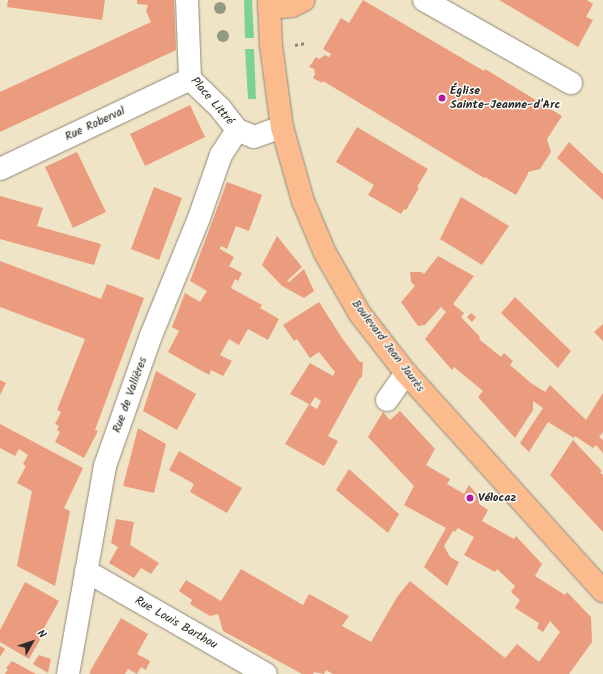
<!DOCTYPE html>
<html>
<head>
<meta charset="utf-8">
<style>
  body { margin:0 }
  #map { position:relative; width:603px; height:674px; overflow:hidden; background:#f0e4c7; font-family:Kalam,sans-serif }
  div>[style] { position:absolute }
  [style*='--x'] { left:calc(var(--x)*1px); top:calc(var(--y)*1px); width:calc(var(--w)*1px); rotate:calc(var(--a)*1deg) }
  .green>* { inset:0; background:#7cd295 }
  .building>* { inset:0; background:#eb9c7e }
  .path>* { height:2.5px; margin-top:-1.25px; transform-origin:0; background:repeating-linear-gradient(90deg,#8e8879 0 3px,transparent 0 6px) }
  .roads { filter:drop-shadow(0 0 1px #8e8879) drop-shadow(0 0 1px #8e8879) }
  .minor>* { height:22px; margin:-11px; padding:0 11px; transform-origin:11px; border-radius:11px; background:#fff }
  .major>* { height:22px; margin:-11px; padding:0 11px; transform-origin:11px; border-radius:11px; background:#fbbb8d }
  .trees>* { width:12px; height:12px; margin:-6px; border-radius:50%; background:#919a83 }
  .dots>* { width:11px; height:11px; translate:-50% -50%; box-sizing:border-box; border:2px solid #fdfcf7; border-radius:50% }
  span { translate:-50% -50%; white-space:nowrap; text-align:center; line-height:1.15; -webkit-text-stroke:3px #fdfcf7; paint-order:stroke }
  .poi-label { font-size:12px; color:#2b2b2b; font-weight:700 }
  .left { translate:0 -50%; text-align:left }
  .street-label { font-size:12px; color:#2b2b2b }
  .north { position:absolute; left:12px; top:622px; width:40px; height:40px; -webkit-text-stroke:3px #fdfcf7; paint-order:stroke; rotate:50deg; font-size:11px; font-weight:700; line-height:16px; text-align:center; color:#2b2b2b }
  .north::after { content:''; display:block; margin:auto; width:14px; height:18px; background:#2b2b2b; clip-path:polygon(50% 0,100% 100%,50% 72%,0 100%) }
</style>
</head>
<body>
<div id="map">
  <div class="green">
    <div style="clip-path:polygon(244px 0,252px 0,254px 38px,245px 38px)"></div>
    <div style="clip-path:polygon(245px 49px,254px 49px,256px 99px,248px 99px)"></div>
  </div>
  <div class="building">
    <div style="clip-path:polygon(8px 0,105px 0,102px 20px,7px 7px)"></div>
    <div style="clip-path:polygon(137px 0,174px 0,176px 50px,0 132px,0 92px,151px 22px,146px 11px,148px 5px,137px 4px)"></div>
    <div style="clip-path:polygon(363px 0,484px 71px,485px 69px,562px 116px,547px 139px,551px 152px,540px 169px,528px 172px,528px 174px,516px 195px,485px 177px,484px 178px,323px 81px,322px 83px,313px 78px,315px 74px,314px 69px,309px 67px,316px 57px,319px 59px,325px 55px,329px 57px,331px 54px,323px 49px,341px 18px,349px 23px)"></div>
    <div style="clip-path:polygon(499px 0,587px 0,593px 4px,586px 17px,593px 20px,578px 47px)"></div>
    <div style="clip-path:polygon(190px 105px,205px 137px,145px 166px,130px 134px)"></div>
    <div style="clip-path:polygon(357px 127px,428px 169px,417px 187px,419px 188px,406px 210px,404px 209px,401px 214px,368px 195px,374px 185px,336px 162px)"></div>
    <div style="clip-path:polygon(569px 142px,603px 174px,603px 200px,557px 158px)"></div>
    <div style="clip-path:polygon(77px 152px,106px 212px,73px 228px,45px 167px)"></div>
    <div style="clip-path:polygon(227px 182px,262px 195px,249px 231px,236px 226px,227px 249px,221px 246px,220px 249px,234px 257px,229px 266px,242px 273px,238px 281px,235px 279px,231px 288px,262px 305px,260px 308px,279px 319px,268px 340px,248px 329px,239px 345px,229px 339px,220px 355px,232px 361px,223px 376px,211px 370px,209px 375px,168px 352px,179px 331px,172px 327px,185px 293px,200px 302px,207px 291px,190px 281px)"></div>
    <div style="clip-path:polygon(154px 187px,182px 198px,159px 260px,131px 249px)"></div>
    <div style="clip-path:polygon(0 196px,43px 208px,37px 226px,101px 244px,94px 265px,0 239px)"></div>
    <div style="clip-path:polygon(461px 197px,509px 226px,482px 265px,440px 239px)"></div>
    <div style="clip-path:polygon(277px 236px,302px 267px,287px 281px,289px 282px,304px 269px,314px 291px,304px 298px,282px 286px,262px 265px)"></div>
    <div style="clip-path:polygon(438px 256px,474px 276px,453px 304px,464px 313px,461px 317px,480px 337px,479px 339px,501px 357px,504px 353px,513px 361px,510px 365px,531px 383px,545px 392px,550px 385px,586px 420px,603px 393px,603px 432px,599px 437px,603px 440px,603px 453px,596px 445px,593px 448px,575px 436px,574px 438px,548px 422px,529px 452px,520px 443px,543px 408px,533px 401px,533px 410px,515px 438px,478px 397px,483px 391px,454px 367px,452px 370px,425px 339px,446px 312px,441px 307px,425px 325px,418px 326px,401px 302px,415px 286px,411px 282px,410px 272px,421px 272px,424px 274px)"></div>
    <div style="clip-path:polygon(0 261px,101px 299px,107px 284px,144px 298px,95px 430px,98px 431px,84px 458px,55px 442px,60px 432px,57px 430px,59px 426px,55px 424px,61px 412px,57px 410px,85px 339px,0 307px)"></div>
    <div style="clip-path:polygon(515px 297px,571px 351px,558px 368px,501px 313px)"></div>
    <div style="clip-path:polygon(evenodd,319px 302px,342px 338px,360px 362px,363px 362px,362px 377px,360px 378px,328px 436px,338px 441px,324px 466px,285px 444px,309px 404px,290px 394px,310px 363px,333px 376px,335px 372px,319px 352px,310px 358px,297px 339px,294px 341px,283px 325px,319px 302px,315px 397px,321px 401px,317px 409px,310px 405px,315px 397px)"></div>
    <div style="clip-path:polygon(471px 313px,476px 317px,472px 322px,467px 317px)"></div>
    <div style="clip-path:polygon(603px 324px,603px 341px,594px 332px)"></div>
    <div style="clip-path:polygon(156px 371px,196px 394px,177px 430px,143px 411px)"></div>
    <div style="clip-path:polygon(0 380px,6px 383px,0 395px)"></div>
    <div style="clip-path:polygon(400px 411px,435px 449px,426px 465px,450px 479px,447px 484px,464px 494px,469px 485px,479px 497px,479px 504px,488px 510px,482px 521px,514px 539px,516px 536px,542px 564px,535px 576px,565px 595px,567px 592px,591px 617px,592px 642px,569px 674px,333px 674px,326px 670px,324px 674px,314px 672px,313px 674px,302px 674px,223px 631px,218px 614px,210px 616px,190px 604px,192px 600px,179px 591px,186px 580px,221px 601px,241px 569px,303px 605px,309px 594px,349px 616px,342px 626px,371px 642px,397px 597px,410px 581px,505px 658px,517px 644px,539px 662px,560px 632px,550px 621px,543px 632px,537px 628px,539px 623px,515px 608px,520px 600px,511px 592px,515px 586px,497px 569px,495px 572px,464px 555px,474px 537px,458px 528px,455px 532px,453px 531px,444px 546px,450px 557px,459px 562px,447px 586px,424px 567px,446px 528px,404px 505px,414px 486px,368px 437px,383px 412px,390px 420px)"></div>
    <div style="clip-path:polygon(0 424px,83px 468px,64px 508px,70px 511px,55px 586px,17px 566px,32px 491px,17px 483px,26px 466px,23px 464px,28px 455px,19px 449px,15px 456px,0 448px)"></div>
    <div style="clip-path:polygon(138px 428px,166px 444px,154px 493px,123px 486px)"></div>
    <div style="clip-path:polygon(573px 440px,602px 471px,600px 472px,603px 475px,603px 532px,550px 475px)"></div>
    <div style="clip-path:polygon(179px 451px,242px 488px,227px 513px,190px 492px,194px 484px,169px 470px)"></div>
    <div style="clip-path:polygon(349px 469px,399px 514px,388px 533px,336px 490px)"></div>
    <div style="clip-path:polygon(116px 519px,134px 522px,130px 545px,159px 563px,151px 574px,141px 568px,134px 578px,109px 563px,118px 547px,111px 543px)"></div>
    <div style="clip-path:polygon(25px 582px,59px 601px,44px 628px,46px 629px,29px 659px,0 642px,0 630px)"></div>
    <div style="clip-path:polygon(121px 618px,148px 634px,137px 654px,150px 661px,146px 670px,141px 667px,137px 674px,128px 669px,125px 674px,91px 674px,89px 673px)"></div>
    <div style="clip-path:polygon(0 646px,5px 649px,0 657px)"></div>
    <div style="clip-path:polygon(39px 655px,51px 659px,48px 673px,33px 664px)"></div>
    <div style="clip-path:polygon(12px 661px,36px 674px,5px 674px,8px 669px,6px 668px)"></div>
  </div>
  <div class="path">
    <div style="--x:295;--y:45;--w:11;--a:-10"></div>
  </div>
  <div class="roads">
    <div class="minor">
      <div style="--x:187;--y:0;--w:79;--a:87.8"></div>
      <div style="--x:190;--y:79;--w:42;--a:44"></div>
      <div style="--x:220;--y:108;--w:28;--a:52"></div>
      <div style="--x:237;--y:130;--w:18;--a:22"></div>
      <div style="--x:254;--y:137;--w:30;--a:-20"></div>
      <div style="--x:424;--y:0;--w:169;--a:29.5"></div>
      <div style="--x:0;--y:169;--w:210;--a:-25.3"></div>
      <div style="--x:387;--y:400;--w:33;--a:-55"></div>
      <div style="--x:86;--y:571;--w:207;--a:29.8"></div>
      <div style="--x:68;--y:674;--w:211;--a:-79.9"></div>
      <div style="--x:105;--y:466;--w:136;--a:-70.6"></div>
      <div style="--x:150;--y:338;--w:130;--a:-67.8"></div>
      <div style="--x:199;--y:218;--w:67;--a:-70.8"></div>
      <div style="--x:221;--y:155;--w:30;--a:-57"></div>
    </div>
    <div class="major">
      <div style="--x:269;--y:0;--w:45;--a:87.5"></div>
      <div style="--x:271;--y:45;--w:83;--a:82.4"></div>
      <div style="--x:282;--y:127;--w:77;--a:74.2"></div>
      <div style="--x:303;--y:201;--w:56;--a:67.1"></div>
      <div style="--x:325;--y:253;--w:70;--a:60.2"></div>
      <div style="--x:360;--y:314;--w:75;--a:52.1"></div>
      <div style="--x:406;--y:373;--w:294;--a:47.9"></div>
      <div style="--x:269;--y:8;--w:23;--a:-5"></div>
      <div style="--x:292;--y:6;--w:13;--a:-27"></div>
    </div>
  </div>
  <div class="trees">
    <div style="left:220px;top:8px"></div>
    <div style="left:223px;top:36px"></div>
  </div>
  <div class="dots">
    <div style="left:442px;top:98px;background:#b5179e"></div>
    <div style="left:470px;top:498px;background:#b5179e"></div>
  </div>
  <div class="poi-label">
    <span class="left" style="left:450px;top:98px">Église<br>Sainte-Jeanne-d'Arc</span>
    <span class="left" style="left:478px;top:498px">Vélocaz</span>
  </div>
  <div class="street-label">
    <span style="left:212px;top:101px;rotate:49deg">Place Littré</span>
    <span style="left:95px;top:124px;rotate:-25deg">Rue Roberval</span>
    <span style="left:388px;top:346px;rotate:53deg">Boulevard Jean Jaurès</span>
    <span style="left:130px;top:395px;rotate:-70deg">Rue de Vallières</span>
    <span style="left:176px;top:623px;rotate:30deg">Rue Louis Barthou</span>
  </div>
  <div class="north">N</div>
</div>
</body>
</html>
